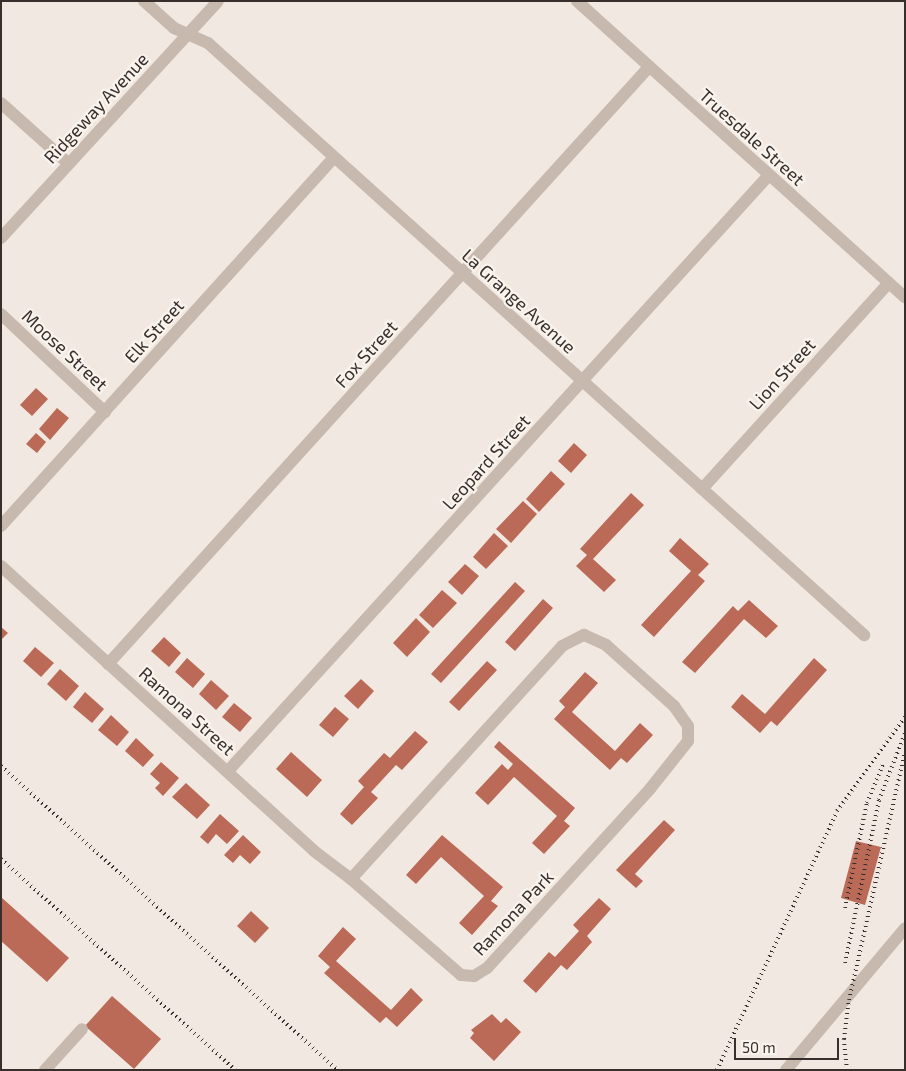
<!DOCTYPE html>
<html>
<head>
<meta charset="utf-8">
<style>
  body { margin:0 }
  #map { position:relative; width:906px; height:1071px; overflow:hidden; background:#f1e9e1; font-family:"Exo 2",sans-serif }
  div>[style] { position:absolute }
  [style*='--x'] { left:calc(var(--x)*1px); top:calc(var(--y)*1px); width:calc(var(--w)*1px); rotate:calc(var(--a)*1deg) }
  .building>* { inset:0; background:#ba6a56 }
  .minor>* { height:12px; margin:-6px; padding:0 6px; transform-origin:6px; border-radius:6px; background:#c8b9ae }
  .rail>* { height:4px; margin-top:-2px; transform-origin:0; background:repeating-linear-gradient(90deg,#382f2c 0 1px,transparent 0 5px) }
  span { translate:-50% -50%; white-space:nowrap; text-align:center; line-height:1.15; -webkit-text-stroke:4.5px #f9f3ed; paint-order:stroke }
  .street-label { font-size:18px; color:#382f2c }
  .frame { position:absolute; inset:0; border:2px solid #382f2c; pointer-events:none }
  .scale { position:absolute; left:734px; top:1038px; width:105px; height:22px; box-sizing:border-box; border:2px solid #382f2c; border-top:0; padding-left:6px; font-size:15px; line-height:18px; white-space:nowrap; color:#382f2c; -webkit-text-stroke:4px #f9f3ed; paint-order:stroke }
</style>
</head>
<body>
<div id="map">
  <div class="building">
    <div style="clip-path:polygon(36px 388px,48px 399px,32px 416px,20px 405px)"></div>
    <div style="clip-path:polygon(57px 408px,69px 418px,50px 440px,39px 429px)"></div>
    <div style="clip-path:polygon(36px 433px,46px 442px,37px 453px,26px 444px)"></div>
    <div style="clip-path:polygon(574px 443px,587px 455px,571px 473px,558px 461px)"></div>
    <div style="clip-path:polygon(551px 471px,565px 484px,539px 512px,526px 499px)"></div>
    <div style="clip-path:polygon(631px 493px,644px 505px,593px 559px,616px 580px,604px 592px,576px 566px,587px 555px,580px 549px)"></div>
    <div style="clip-path:polygon(523px 501px,537px 514px,511px 543px,496px 529px)"></div>
    <div style="clip-path:polygon(494px 533px,508px 546px,486px 569px,473px 557px)"></div>
    <div style="clip-path:polygon(680px 538px,709px 564px,698px 575px,705px 581px,654px 637px,641px 625px,691px 571px,669px 551px)"></div>
    <div style="clip-path:polygon(465px 564px,479px 576px,462px 595px,448px 582px)"></div>
    <div style="clip-path:polygon(515px 582px,525px 591px,441px 683px,431px 674px)"></div>
    <div style="clip-path:polygon(442px 590px,457px 603px,433px 628px,419px 615px)"></div>
    <div style="clip-path:polygon(543px 599px,553px 608px,515px 651px,505px 642px)"></div>
    <div style="clip-path:polygon(749px 600px,778px 626px,766px 638px,744px 619px,695px 673px,682px 662px,733px 606px,738px 611px)"></div>
    <div style="clip-path:polygon(416px 618px,430px 632px,407px 657px,393px 643px)"></div>
    <div style="clip-path:polygon(1px 627px,8px 633px,1px 640px)"></div>
    <div style="clip-path:polygon(164px 637px,181px 653px,169px 667px,151px 651px)"></div>
    <div style="clip-path:polygon(35px 647px,54px 663px,41px 677px,23px 661px)"></div>
    <div style="clip-path:polygon(187px 658px,205px 674px,193px 688px,175px 672px)"></div>
    <div style="clip-path:polygon(814px 658px,827px 670px,777px 726px,771px 721px,760px 733px,731px 707px,742px 694px,765px 714px)"></div>
    <div style="clip-path:polygon(487px 661px,497px 670px,459px 711px,449px 702px)"></div>
    <div style="clip-path:polygon(60px 669px,79px 686px,66px 701px,47px 684px)"></div>
    <div style="clip-path:polygon(585px 672px,598px 683px,572px 712px,615px 751px,640px 723px,653px 735px,627px 763px,621px 758px,610px 770px,554px 719px,565px 707px,559px 701px)"></div>
    <div style="clip-path:polygon(361px 679px,374px 691px,358px 709px,344px 696px)"></div>
    <div style="clip-path:polygon(211px 680px,229px 696px,216px 710px,199px 694px)"></div>
    <div style="clip-path:polygon(85px 692px,104px 709px,92px 723px,73px 707px)"></div>
    <div style="clip-path:polygon(234px 703px,252px 718px,240px 732px,222px 717px)"></div>
    <div style="clip-path:polygon(335px 707px,349px 719px,333px 737px,319px 725px)"></div>
    <div style="clip-path:polygon(111px 715px,129px 732px,117px 746px,98px 730px)"></div>
    <div style="clip-path:polygon(415px 731px,428px 742px,402px 770px,396px 765px,371px 792px,378px 798px,352px 825px,340px 814px,364px 787px,358px 781px,384px 753px,390px 758px)"></div>
    <div style="clip-path:polygon(136px 738px,154px 755px,143px 767px,125px 751px)"></div>
    <div style="clip-path:polygon(499px 741px,575px 808px,564px 821px,570px 826px,544px 854px,532px 843px,557px 816px,514px 777px,488px 805px,475px 793px,502px 764px,508px 770px,513px 764px,494px 747px)"></div>
    <div style="clip-path:polygon(291px 752px,322px 780px,307px 797px,276px 769px)"></div>
    <div style="clip-path:polygon(161px 762px,179px 778px,163px 796px,155px 788px,160px 783px,150px 774px)"></div>
    <div style="clip-path:polygon(186px 783px,210px 805px,197px 819px,172px 797px)"></div>
    <div style="clip-path:polygon(220px 814px,239px 831px,227px 844px,216px 834px,208px 844px,200px 837px)"></div>
    <div style="clip-path:polygon(664px 820px,675px 830px,635px 874px,643px 881px,636px 888px,616px 870px)"></div>
    <div style="clip-path:polygon(243px 835px,261px 852px,250px 864px,240px 855px,233px 863px,224px 855px)"></div>
    <div style="clip-path:polygon(442px 835px,503px 887px,491px 901px,498px 906px,472px 935px,459px 923px,484px 896px,441px 857px,416px 884px,406px 875px)"></div>
    <div style="clip-path:polygon(856px 841px,881px 847px,865px 905px,841px 898px)"></div>
    <div style="clip-path:polygon(1px 897px,69px 958px,47px 982px,1px 941px)"></div>
    <div style="clip-path:polygon(599px 898px,611px 909px,587px 936px,592px 942px,567px 970px,561px 965px,536px 993px,523px 981px,549px 952px,555px 957px,579px 931px,573px 925px)"></div>
    <div style="clip-path:polygon(251px 911px,269px 928px,255px 943px,237px 926px)"></div>
    <div style="clip-path:polygon(343px 927px,356px 939px,336px 961px,391px 1010px,411px 988px,423px 1000px,397px 1027px,386px 1017px,380px 1023px,324px 973px,330px 967px,318px 956px)"></div>
    <div style="clip-path:polygon(112px 996px,161px 1039px,134px 1069px,85px 1026px)"></div>
    <div style="clip-path:polygon(492px 1014px,501px 1023px,506px 1018px,521px 1032px,494px 1061px,470px 1038px,474px 1033px,471px 1030px)"></div>
  </div>
  <div class="minor">
    <div style="--x:144;--y:1;--w:40;--a:42"></div>
    <div style="--x:174;--y:28;--w:37;--a:24"></div>
    <div style="--x:208;--y:43;--w:884;--a:42.06"></div>
    <div style="--x:577;--y:1;--w:442;--a:42.1"></div>
    <div style="--x:1;--y:103;--w:91;--a:41.9"></div>
    <div style="--x:1;--y:238;--w:321;--a:-47.5"></div>
    <div style="--x:1;--y:314;--w:143;--a:43.3"></div>
    <div style="--x:702;--y:489;--w:278;--a:-47.8"></div>
    <div style="--x:1;--y:526;--w:496;--a:-47.9"></div>
    <div style="--x:1;--y:566;--w:423;--a:42.3"></div>
    <div style="--x:314;--y:851;--w:46;--a:37.1"></div>
    <div style="--x:584;--y:635;--w:24;--a:24"></div>
    <div style="--x:606;--y:645;--w:91;--a:41.9"></div>
    <div style="--x:674;--y:706;--w:24;--a:55"></div>
    <div style="--x:688;--y:726;--w:15;--a:90"></div>
    <div style="--x:688;--y:741;--w:61;--a:128.4"></div>
    <div style="--x:650;--y:789;--w:242;--a:132.3"></div>
    <div style="--x:487;--y:968;--w:15;--a:148"></div>
    <div style="--x:474;--y:976;--w:13;--a:-176"></div>
    <div style="--x:461;--y:975;--w:146;--a:-138.9"></div>
    <div style="--x:351;--y:879;--w:314;--a:-47.8"></div>
    <div style="--x:562;--y:646;--w:25;--a:-27"></div>
    <div style="--x:108;--y:664;--w:806;--a:-47.82"></div>
    <div style="--x:228;--y:771;--w:805;--a:-47.77"></div>
    <div style="--x:45;--y:1070;--w:55;--a:-47.9"></div>
    <div style="--x:786;--y:1070;--w:185;--a:-50"></div>
  </div>
  <div class="rail">
    <div style="--x:1;--y:766;--w:454;--a:42.1"></div>
    <div style="--x:1;--y:859;--w:315;--a:42"></div>
    <div style="--x:845;--y:908;--w:107;--a:-78.2"></div>
    <div style="--x:867;--y:803;--w:44;--a:-67.5"></div>
    <div style="--x:845;--y:963;--w:167;--a:-78.2"></div>
    <div style="--x:879;--y:800;--w:72;--a:-68.8"></div>
    <div style="--x:717;--y:1070;--w:285;--a:-65.1"></div>
    <div style="--x:837;--y:811;--w:116;--a:-54.1"></div>
    <div style="--x:847;--y:1070;--w:31;--a:-96"></div>
    <div style="--x:844;--y:1039;--w:39;--a:-83"></div>
    <div style="--x:849;--y:1000;--w:254;--a:-77.3"></div>
  </div>
  <div class="street-label">
    <span style="left:96px;top:108px;rotate:-47deg">Ridgeway Avenue</span>
    <span style="left:752px;top:137px;rotate:42deg">Truesdale Street</span>
    <span style="left:519px;top:301px;rotate:42deg">La Grange Avenue</span>
    <span style="left:154px;top:331px;rotate:-48deg">Elk Street</span>
    <span style="left:65px;top:350px;rotate:43deg">Moose Street</span>
    <span style="left:366px;top:354px;rotate:-48deg">Fox Street</span>
    <span style="left:782px;top:374px;rotate:-48deg">Lion Street</span>
    <span style="left:486px;top:462px;rotate:-48deg">Leopard Street</span>
    <span style="left:187px;top:711px;rotate:42deg">Ramona Street</span>
    <span style="left:513px;top:913px;rotate:-47deg">Ramona Park</span>
  </div>
  <div class="frame"></div>
  <div class="scale">50 m</div>
</div>
</body>
</html>
